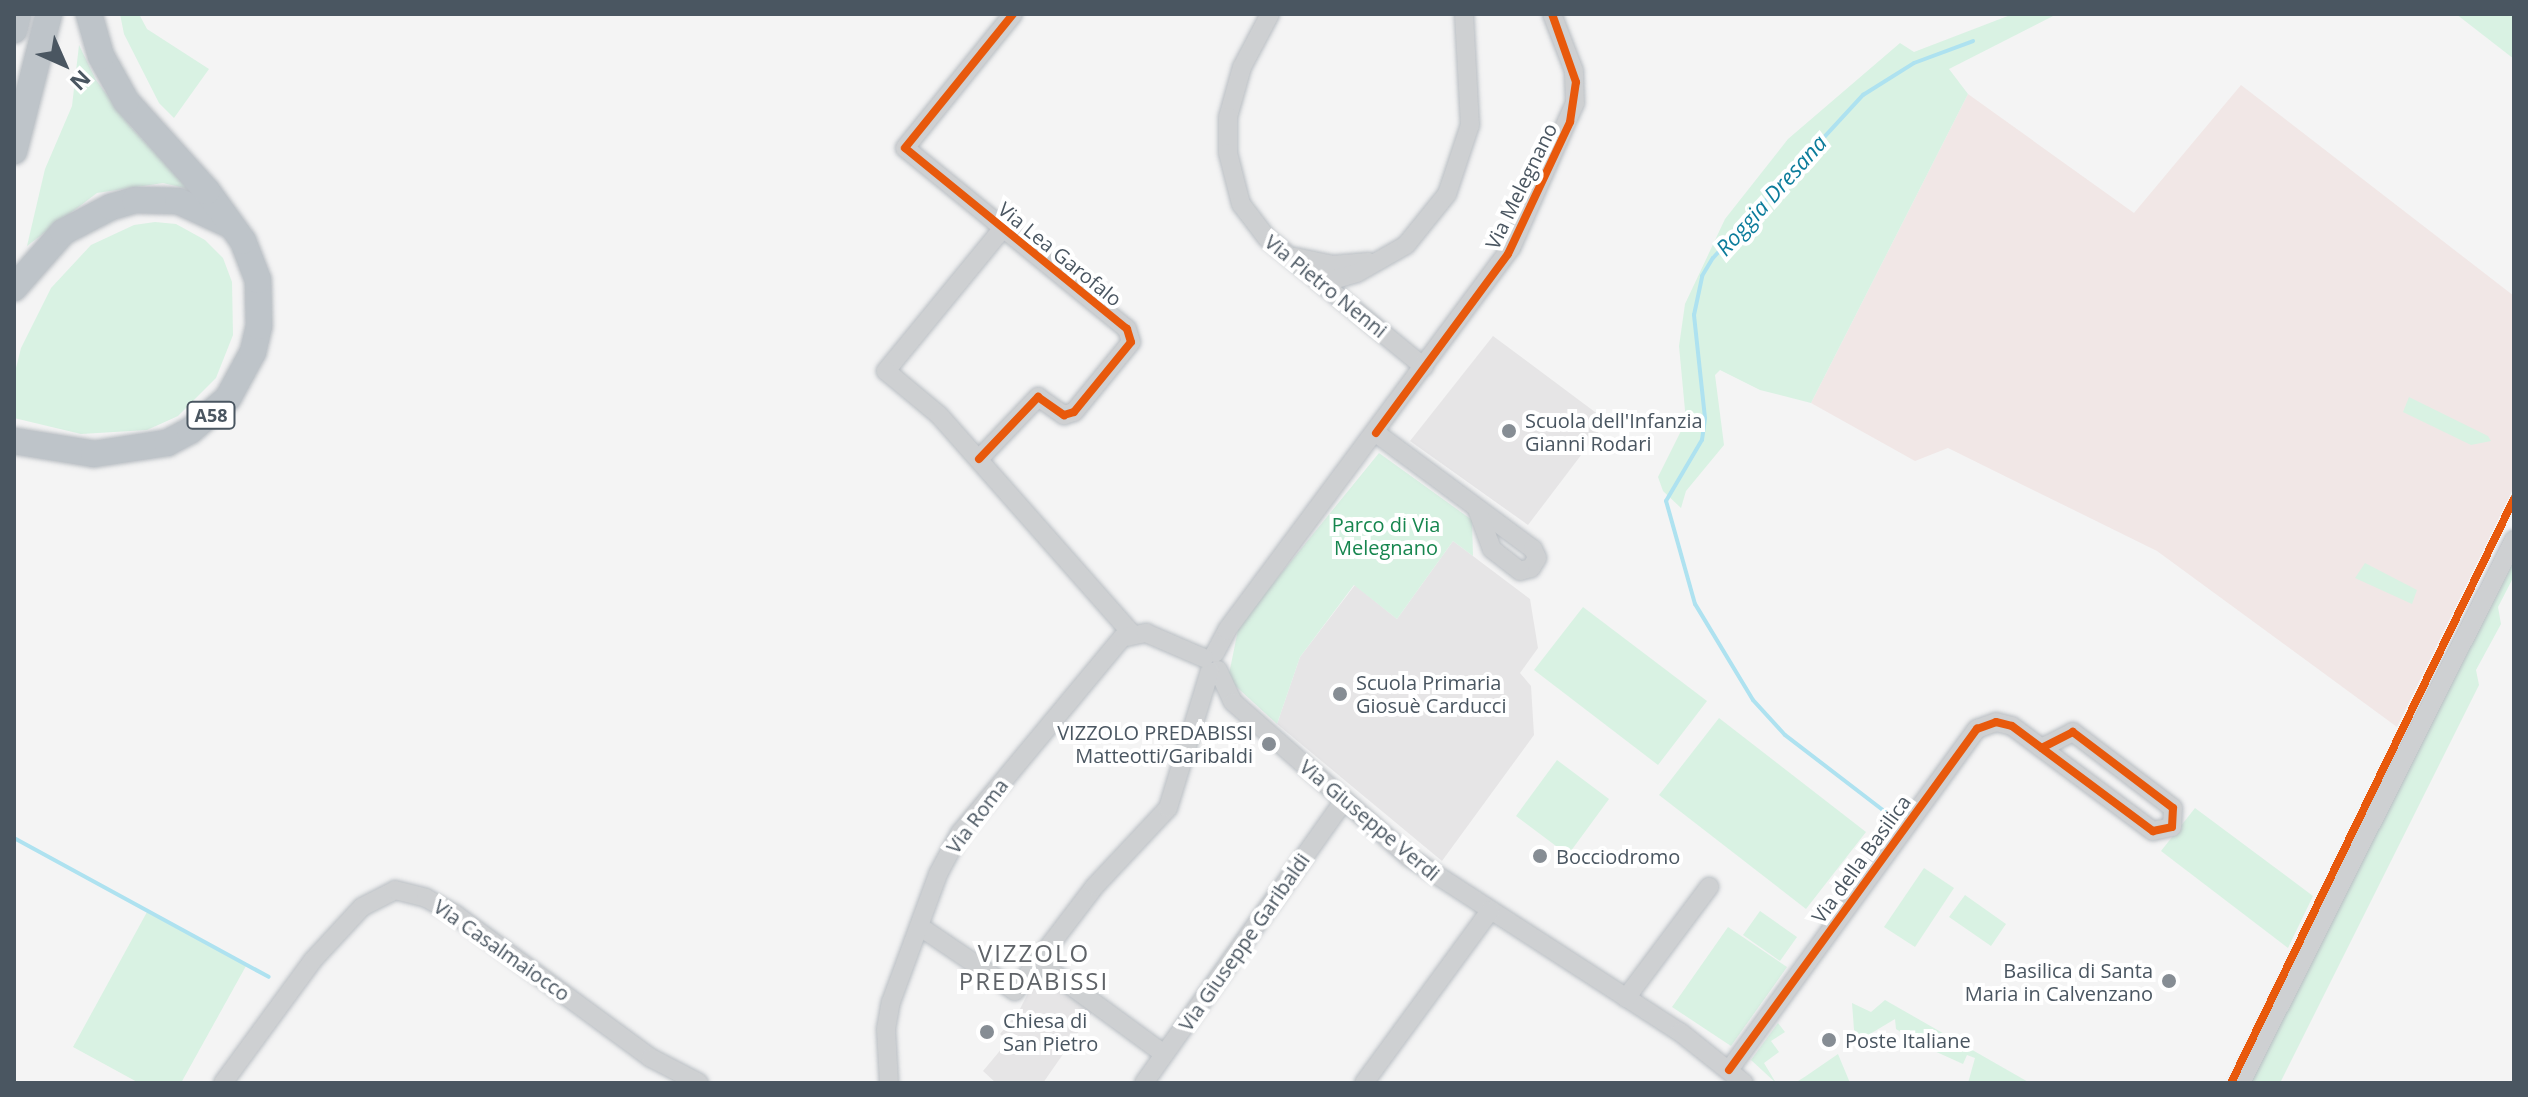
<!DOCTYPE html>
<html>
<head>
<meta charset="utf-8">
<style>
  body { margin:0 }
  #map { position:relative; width:2528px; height:1097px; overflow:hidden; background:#f4f4f4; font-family:"Open Sans",sans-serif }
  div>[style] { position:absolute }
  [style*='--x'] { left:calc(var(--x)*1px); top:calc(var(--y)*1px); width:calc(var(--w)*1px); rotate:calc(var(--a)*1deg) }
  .education>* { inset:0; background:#e6e5e6 }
  .medical>* { inset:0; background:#f1e7e6 }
  .green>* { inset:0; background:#d9f2e3 }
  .stream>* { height:4px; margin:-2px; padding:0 2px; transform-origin:2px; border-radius:2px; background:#aee2f0 }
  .roads { filter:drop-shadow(0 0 2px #b9bec3) drop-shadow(0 0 2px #b9bec3) }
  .minor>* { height:18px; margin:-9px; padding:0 9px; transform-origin:9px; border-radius:9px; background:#ced0d2 }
  .highway>* { height:26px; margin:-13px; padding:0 13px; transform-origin:13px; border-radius:13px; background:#bec4c9 }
  .cycleway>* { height:8px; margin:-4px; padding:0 4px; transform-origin:4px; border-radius:4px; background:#e8590c }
  .dots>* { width:22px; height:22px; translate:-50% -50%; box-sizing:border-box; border:4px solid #fff; border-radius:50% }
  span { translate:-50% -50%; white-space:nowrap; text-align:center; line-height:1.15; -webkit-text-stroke:8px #fff; paint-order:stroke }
  .shield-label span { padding:2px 6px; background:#fff; border:2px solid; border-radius:6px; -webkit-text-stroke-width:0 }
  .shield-label { font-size:18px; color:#4a5661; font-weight:700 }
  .street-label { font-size:20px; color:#4a5661 }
  .poi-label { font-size:20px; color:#4a5661 }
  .left { translate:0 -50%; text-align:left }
  .right { translate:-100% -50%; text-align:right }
  .park-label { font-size:20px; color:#17864f }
  .water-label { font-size:22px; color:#0c7c9b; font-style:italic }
  .quarter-label { font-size:24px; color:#5f6368; letter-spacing:2px }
  .frame { position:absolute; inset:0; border:16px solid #4a5661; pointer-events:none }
  .north { position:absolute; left:24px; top:24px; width:80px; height:80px; -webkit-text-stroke:6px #fff; paint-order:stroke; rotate:135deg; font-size:22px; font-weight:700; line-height:32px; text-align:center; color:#4a5661 }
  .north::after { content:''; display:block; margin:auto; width:28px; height:36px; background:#4a5661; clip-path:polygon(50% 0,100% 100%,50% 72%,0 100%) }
</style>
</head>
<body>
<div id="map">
  <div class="education">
    <div style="clip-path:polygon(1493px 336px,1607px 421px,1528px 525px,1410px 441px)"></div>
    <div style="clip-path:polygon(1453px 541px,1530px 599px,1538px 648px,1520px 673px,1531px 686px,1534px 735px,1442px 861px,1277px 724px,1300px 657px,1355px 585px,1397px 619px)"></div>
    <div style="clip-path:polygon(1039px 971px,1093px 1011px,1043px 1083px,996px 1083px,983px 1071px,1008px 1041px,1000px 1034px,1019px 1011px)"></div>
  </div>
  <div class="medical">
    <div style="clip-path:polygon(2241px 85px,2514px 296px,2514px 487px,2397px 727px,2157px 551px,1948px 448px,1915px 461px,1811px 403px,1968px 94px,2134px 213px)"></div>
  </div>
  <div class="green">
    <div style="clip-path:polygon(120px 14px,139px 14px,147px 29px,209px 69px,174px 118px,159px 103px,124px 34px)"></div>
    <div style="clip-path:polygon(2013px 14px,2057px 14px,1949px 69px,1968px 94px,1811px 403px,1760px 390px,1720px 370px,1715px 375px,1724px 445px,1686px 491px,1681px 508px,1663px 491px,1658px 477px,1686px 421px,1679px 346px,1685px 304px,1725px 219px,1788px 139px,1900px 43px,1914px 52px)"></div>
    <div style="clip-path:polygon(2456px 14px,2514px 14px,2514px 59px)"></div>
    <div style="clip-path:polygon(79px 45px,96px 80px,130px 126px,189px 189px,163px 183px,97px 193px,27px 246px,45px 169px,72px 106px)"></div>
    <div style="clip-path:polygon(155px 222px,176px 224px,205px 240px,223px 258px,232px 282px,233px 335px,216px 378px,178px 416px,147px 430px,81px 434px,14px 418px,14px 376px,21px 348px,51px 288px,91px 245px,134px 225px)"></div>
    <div style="clip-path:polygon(2409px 397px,2488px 436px,2491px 441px,2471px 445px,2403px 412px)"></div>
    <div style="clip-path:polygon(1379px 453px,1472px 520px,1473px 556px,1453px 541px,1397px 619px,1354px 585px,1300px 657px,1277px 724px,1228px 679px,1239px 625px)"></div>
    <div style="clip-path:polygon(2514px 561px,2514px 576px,2498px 607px,2501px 624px,2476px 670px,2479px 685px,2280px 1083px,2249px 1083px)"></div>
    <div style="clip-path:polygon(2365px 563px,2417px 590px,2412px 604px,2355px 578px)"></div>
    <div style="clip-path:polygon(1583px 607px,1707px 701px,1658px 765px,1534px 670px)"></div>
    <div style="clip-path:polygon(1719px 718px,1866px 832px,1806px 909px,1659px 795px)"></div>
    <div style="clip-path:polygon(1557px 760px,1609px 799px,1568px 855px,1516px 816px)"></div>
    <div style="clip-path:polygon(2195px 808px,2313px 896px,2288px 948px,2161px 851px)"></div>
    <div style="clip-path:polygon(1924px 868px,1954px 888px,1915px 947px,1884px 927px)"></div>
    <div style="clip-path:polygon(1965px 895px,2006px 924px,1991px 946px,1949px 917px)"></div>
    <div style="clip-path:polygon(1760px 911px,1797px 937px,1780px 961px,1743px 935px)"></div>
    <div style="clip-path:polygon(147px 912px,246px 966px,181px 1083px,139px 1083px,73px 1047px)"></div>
    <div style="clip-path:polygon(1728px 927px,1787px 967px,1731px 1046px,1672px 1007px)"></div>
    <div style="clip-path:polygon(1885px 1000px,2030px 1083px,1968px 1083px,1975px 1058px,1967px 1055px,1963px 1064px,1921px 1045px,1896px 1029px,1895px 1019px,1855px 1043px,1852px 1003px,1871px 1012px)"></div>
    <div style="clip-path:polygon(1778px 1023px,1785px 1032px,1771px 1041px,1779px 1052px,1764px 1063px,1776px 1083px,1751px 1060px)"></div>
    <div style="clip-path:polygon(1838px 1054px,1850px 1083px,1795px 1083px,1806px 1076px)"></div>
  </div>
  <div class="stream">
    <div style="--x:1888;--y:814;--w:130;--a:-142.5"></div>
    <div style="--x:1785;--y:735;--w:47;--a:-132.4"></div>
    <div style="--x:1753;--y:700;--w:112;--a:-121.1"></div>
    <div style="--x:1695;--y:604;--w:107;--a:-105.7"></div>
    <div style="--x:1666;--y:501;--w:71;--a:-59.5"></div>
    <div style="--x:1702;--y:440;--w:22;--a:-82"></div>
    <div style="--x:1705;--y:418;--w:104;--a:-96.1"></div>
    <div style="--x:1694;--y:315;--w:40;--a:-78"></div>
    <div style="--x:1702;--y:276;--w:21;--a:-59"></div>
    <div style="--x:1713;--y:258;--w:222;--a:-47.4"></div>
    <div style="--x:1863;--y:95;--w:60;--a:-32.1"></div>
    <div style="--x:1914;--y:63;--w:63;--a:-20.4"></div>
    <div style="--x:14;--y:838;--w:290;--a:28.6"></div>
  </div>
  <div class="roads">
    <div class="minor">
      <div style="--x:1270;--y:14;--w:60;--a:117.8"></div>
      <div style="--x:1242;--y:67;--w:52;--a:105.6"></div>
      <div style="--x:1228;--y:117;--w:36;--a:90"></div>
      <div style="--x:1228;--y:153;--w:53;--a:75.7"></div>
      <div style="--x:1241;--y:204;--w:43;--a:52.6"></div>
      <div style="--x:1267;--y:238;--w:203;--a:39.4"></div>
      <div style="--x:1003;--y:228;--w:185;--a:129.3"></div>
      <div style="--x:886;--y:371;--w:69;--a:39.7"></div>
      <div style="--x:939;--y:415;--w:290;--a:48.6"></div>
      <div style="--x:1295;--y:257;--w:38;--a:12"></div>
      <div style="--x:1332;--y:265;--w:36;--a:-5"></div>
      <div style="--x:1322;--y:283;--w:36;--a:-16"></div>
      <div style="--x:1357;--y:273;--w:56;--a:-29.7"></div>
      <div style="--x:1406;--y:245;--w:65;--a:-51.2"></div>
      <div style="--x:1447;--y:194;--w:73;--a:-71.6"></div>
      <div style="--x:1470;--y:125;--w:111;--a:-93.1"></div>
      <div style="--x:1376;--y:433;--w:195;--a:36.5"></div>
      <div style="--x:1533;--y:549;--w:10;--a:66"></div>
      <div style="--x:1537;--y:558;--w:12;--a:121"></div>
      <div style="--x:1531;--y:568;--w:11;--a:165"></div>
      <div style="--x:1520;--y:571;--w:36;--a:-142"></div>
      <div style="--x:1492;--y:549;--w:43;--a:-110.6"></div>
      <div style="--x:979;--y:459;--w:86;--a:-46.4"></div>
      <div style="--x:1038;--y:397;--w:32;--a:35"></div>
      <div style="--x:1064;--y:415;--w:10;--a:-17"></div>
      <div style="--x:1074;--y:412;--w:90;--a:-50.8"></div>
      <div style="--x:1131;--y:342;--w:14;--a:-107"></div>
      <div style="--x:1127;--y:329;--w:286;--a:-140.8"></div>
      <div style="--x:905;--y:148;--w:172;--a:-51.1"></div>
      <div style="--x:1215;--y:653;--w:26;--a:-62"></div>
      <div style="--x:1227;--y:630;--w:476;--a:-53.4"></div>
      <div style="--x:1511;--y:248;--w:158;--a:-66.2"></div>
      <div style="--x:1575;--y:103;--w:32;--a:-92"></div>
      <div style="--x:1574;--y:71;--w:61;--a:-111.1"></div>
      <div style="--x:1218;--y:670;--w:35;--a:65"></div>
      <div style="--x:1233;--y:702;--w:235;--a:41.4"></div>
      <div style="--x:1409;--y:857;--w:323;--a:32.9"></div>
      <div style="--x:1680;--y:1032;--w:82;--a:38.6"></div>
      <div style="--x:919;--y:926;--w:116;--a:34.1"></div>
      <div style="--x:1015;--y:991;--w:132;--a:-52.7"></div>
      <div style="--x:1095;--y:886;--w:107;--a:-46.9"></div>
      <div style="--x:1168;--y:808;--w:143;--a:-73"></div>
      <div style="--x:1037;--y:961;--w:157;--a:36.2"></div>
      <div style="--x:1626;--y:998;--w:139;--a:-53.2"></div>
      <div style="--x:1729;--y:1070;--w:422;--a:-54"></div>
      <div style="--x:1977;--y:729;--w:20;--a:-20"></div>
      <div style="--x:1996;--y:722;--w:16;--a:14"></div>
      <div style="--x:2012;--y:726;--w:176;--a:36.7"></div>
      <div style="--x:2153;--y:831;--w:19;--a:-12"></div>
      <div style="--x:2172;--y:827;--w:19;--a:-87"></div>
      <div style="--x:2173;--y:808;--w:126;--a:-142.8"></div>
      <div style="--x:2073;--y:732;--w:35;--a:153"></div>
      <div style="--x:223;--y:1083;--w:152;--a:-53.8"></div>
      <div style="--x:313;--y:960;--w:72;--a:-47.2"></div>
      <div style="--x:362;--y:907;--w:37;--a:-27"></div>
      <div style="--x:395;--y:890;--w:32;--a:14"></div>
      <div style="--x:426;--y:898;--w:33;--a:29"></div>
      <div style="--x:455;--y:914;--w:243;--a:36.3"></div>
      <div style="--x:651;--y:1058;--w:54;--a:27.5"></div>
      <div style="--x:889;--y:1083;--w:54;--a:-93.2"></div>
      <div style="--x:886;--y:1029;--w:27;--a:-80"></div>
      <div style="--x:891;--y:1002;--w:136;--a:-69.8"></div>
      <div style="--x:938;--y:874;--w:47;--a:-61.8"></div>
      <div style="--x:960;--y:833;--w:254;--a:-50.3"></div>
      <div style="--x:1122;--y:638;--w:25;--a:-12"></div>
      <div style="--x:1146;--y:633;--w:63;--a:23.3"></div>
      <div style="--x:1144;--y:1083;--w:346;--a:-54.7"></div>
      <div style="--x:1364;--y:1083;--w:213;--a:-53.8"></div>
      <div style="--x:2241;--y:1083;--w:608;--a:-63.31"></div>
    </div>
    <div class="highway">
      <div style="--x:14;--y:30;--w:16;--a:-76"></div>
      <div style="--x:14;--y:151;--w:141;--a:-75.7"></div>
      <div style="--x:14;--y:288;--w:74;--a:-48.8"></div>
      <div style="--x:63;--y:232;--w:54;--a:-27.5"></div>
      <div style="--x:111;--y:207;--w:25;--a:-16"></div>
      <div style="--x:135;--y:200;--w:43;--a:1.3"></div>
      <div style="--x:178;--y:201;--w:55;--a:24.7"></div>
      <div style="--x:14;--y:441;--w:81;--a:9.2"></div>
      <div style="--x:94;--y:454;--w:74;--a:-8.6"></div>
      <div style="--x:167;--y:443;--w:26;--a:-28"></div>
      <div style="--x:190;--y:431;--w:50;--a:-41"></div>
      <div style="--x:228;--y:398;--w:52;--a:-61.5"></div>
      <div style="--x:253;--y:352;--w:27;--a:-77"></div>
      <div style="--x:259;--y:326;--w:46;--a:-91.2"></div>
      <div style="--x:258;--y:280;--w:42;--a:-111"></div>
      <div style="--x:243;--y:241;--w:62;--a:-125.8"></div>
      <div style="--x:207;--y:191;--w:121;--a:-132"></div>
      <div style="--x:126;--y:101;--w:51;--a:-119.1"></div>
      <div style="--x:101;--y:56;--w:44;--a:-105.9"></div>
    </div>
  </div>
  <div class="cycleway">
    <div style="--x:1376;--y:433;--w:222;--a:-53.6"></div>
    <div style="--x:1508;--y:254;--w:146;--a:-64.8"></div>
    <div style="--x:1570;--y:122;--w:40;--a:-81.5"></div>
    <div style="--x:1576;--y:82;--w:72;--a:-109.4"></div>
    <div style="--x:979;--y:459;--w:86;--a:-46.4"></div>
    <div style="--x:1038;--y:397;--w:32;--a:35"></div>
    <div style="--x:1064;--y:415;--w:10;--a:-17"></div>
    <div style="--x:1074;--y:412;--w:90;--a:-50.8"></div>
    <div style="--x:1131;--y:342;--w:14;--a:-107"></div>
    <div style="--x:1127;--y:329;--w:286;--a:-140.8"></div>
    <div style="--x:905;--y:148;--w:172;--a:-51.1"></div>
    <div style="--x:1729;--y:1070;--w:422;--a:-54"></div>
    <div style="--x:1977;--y:729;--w:20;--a:-20"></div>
    <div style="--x:1996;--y:722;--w:16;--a:14"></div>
    <div style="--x:2012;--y:726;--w:176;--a:36.7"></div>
    <div style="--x:2153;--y:831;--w:19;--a:-12"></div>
    <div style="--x:2172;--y:827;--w:19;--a:-87"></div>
    <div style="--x:2173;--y:808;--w:126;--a:-142.8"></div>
    <div style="--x:2073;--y:732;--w:35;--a:153"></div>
    <div style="--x:2231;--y:1083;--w:649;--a:-64.15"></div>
  </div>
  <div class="dots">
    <div style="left:1509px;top:431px;background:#868d94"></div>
    <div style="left:1340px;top:694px;background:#868d94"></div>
    <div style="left:1269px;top:744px;background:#868d94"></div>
    <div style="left:1540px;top:856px;background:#868d94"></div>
    <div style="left:2169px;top:981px;background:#868d94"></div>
    <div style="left:987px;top:1032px;background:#868d94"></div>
    <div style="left:1829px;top:1040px;background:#868d94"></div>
  </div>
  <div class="shield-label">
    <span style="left:211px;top:415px">A58</span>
  </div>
  <div class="street-label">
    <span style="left:1521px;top:186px;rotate:-64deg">Via Melegnano</span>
    <span style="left:1060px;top:254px;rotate:39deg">Via Lea Garofalo</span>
    <span style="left:1326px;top:286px;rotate:39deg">Via Pietro Nenni</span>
    <span style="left:977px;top:816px;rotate:-53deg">Via Roma</span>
    <span style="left:1370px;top:820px;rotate:40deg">Via Giuseppe Verdi</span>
    <span style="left:1861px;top:859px;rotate:-54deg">Via della Basilica</span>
    <span style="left:1244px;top:942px;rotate:-55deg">Via Giuseppe Garibaldi</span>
    <span style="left:502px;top:950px;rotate:35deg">Via Casalmaiocco</span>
  </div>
  <div class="poi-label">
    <span class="left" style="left:1525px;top:432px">Scuola dell'Infanzia<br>Gianni Rodari</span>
    <span class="left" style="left:1356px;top:694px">Scuola Primaria<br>Giosuè Carducci</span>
    <span class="right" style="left:1253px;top:744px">VIZZOLO PREDABISSI<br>Matteotti/Garibaldi</span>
    <span class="left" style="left:1556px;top:856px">Bocciodromo</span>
    <span class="right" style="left:2153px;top:982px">Basilica di Santa<br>Maria in Calvenzano</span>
    <span class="left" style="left:1003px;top:1032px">Chiesa di<br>San Pietro</span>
    <span class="left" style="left:1845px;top:1040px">Poste Italiane</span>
  </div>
  <div class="park-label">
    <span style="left:1386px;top:536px">Parco di Via<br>Melegnano</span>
  </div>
  <div class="water-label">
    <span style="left:1771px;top:195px;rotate:-48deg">Roggia Dresana</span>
  </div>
  <div class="quarter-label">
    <span style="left:1034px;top:967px">VIZZOLO<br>PREDABISSI</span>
  </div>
  <div class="frame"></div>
  <div class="north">N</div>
</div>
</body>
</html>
